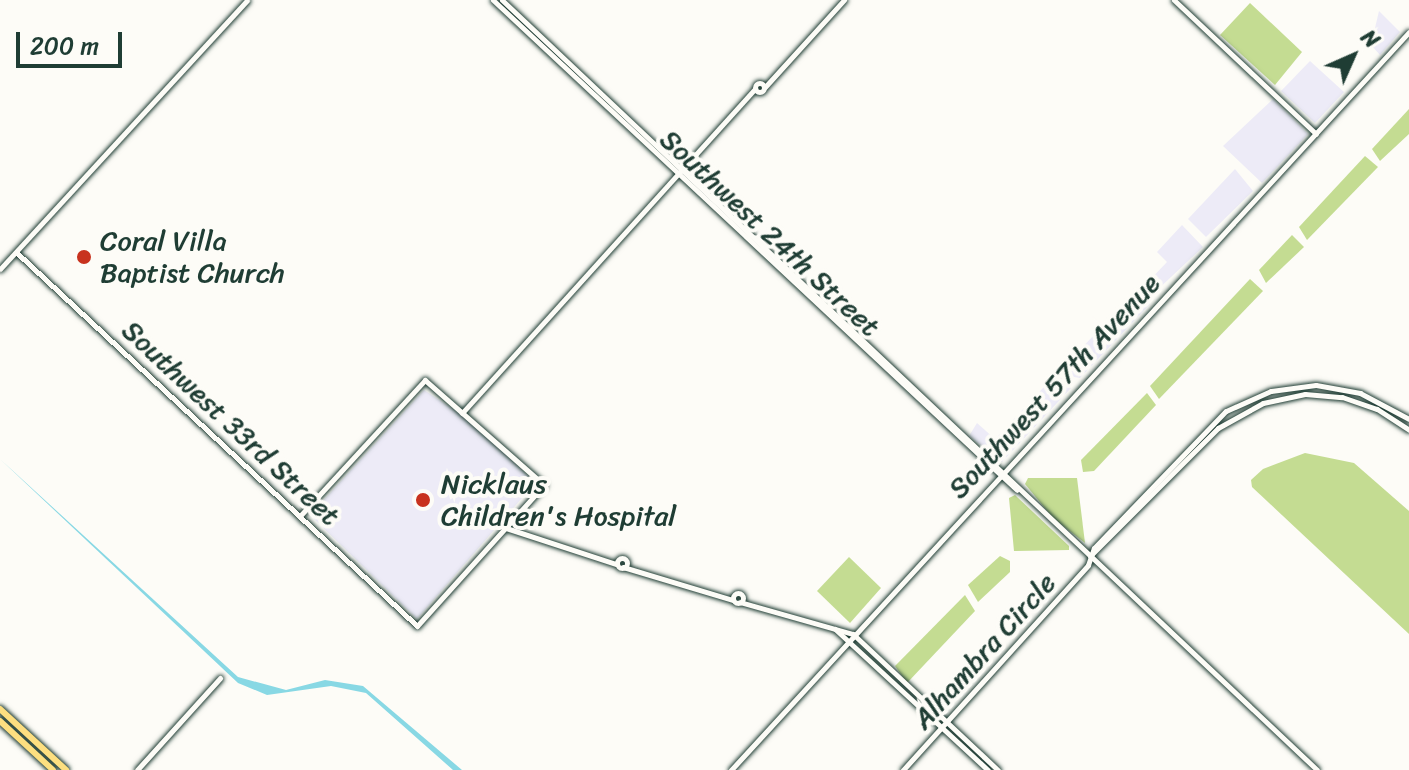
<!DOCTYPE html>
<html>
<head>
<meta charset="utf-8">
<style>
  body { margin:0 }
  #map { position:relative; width:1409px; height:770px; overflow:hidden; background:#fdfcf7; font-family:Sriracha,sans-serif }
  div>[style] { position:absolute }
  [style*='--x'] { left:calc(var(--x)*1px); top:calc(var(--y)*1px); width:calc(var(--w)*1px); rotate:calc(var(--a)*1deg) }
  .built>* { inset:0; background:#edebf7 }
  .green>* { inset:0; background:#c4dc92 }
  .water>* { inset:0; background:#88d8e4 }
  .roads { filter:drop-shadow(0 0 2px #1f3d34) drop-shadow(0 0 2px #1f3d34) }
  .secondary>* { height:5px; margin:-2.5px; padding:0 2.5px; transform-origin:2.5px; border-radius:2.5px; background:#fdfcf7 }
  .secondary>.ring { margin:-2.5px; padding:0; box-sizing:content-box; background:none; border:5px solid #fdfcf7; border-radius:50% }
  .primary>* { height:6px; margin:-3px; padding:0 3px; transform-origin:3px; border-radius:3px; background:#fddf80 }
  .dots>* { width:22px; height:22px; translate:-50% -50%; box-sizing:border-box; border:4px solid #fdfcf7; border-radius:50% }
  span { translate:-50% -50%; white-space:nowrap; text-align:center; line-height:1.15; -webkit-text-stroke:8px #fdfcf7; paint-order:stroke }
  .street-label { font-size:28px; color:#1f3d34 }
  .poi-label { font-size:28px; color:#1f3d34 }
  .left { translate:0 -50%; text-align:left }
  .north { position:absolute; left:1313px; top:16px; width:80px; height:80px; -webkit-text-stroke:6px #fdfcf7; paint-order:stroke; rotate:45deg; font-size:22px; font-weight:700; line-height:32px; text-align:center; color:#1f3d34 }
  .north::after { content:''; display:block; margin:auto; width:28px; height:36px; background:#1f3d34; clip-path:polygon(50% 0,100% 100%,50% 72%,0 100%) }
  .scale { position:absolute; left:16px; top:32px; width:106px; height:36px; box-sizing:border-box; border:4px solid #1f3d34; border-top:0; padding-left:10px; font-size:24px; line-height:28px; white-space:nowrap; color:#1f3d34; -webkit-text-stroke:6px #fdfcf7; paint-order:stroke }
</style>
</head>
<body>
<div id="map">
  <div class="built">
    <div style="clip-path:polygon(1379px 11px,1400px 32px,1380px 55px,1371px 45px)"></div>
    <div style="clip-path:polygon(1310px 61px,1344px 92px,1315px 123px,1281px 91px)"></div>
    <div style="clip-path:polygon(1273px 99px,1308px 134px,1262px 183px,1223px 146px)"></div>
    <div style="clip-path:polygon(1235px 169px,1253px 191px,1206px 237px,1188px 219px)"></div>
    <div style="clip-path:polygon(1182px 225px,1203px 247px,1154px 293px,1145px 285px,1167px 262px,1157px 252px)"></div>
    <div style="clip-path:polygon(1138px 290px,1150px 304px,1080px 378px,1074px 377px,1063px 367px)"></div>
    <div style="clip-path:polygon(1057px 373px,1071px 388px,1002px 462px,969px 436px,977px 423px,995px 439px)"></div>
    <div style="clip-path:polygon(424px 390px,471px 421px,535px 483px,417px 619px,310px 515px)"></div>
  </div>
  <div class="green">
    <div style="clip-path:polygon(1250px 3px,1302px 52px,1275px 85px,1220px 35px)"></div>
    <div style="clip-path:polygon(1409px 109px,1409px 134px,1380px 161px,1372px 149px)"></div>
    <div style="clip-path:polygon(1365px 156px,1378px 167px,1307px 240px,1299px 227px)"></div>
    <div style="clip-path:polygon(1292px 235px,1304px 247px,1266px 283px,1259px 270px)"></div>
    <div style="clip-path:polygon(1250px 279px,1263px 291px,1159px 399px,1150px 386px)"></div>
    <div style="clip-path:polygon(1147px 393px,1156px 405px,1094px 471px,1083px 472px,1081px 460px)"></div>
    <div style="clip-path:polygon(1305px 453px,1354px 463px,1409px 511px,1409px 634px,1252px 487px,1251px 480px,1263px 469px)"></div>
    <div style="clip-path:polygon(1028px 478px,1077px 478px,1085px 543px,1053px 518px,1025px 484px)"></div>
    <div style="clip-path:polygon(1015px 495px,1069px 546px,1069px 550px,1014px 551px,1009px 498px)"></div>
    <div style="clip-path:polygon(1000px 556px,1010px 561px,1010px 572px,978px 602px,968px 585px)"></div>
    <div style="clip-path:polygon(849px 557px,881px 588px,850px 623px,817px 591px)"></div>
    <div style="clip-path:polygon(965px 595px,975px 611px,907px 683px,895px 666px)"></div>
  </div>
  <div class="water">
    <div style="clip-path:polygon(0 459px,238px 677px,286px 690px,325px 680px,363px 686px,462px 770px,453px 770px,366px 693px,331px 686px,267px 695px,238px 683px)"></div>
  </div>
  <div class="roads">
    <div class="secondary">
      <div style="--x:493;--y:0;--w:717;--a:43.08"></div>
      <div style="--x:502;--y:0;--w:1121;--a:43.37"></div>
      <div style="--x:1174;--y:0;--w:195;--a:43.3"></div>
      <div class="ring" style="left:755.5px;top:83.5px;width:4px;height:4px"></div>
      <div style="--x:765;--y:87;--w:118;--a:-47.8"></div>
      <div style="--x:16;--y:252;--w:548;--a:43"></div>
      <div style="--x:417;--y:626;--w:190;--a:-48"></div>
      <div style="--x:544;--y:485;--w:159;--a:-138.6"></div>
      <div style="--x:425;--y:380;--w:185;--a:132.6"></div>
      <div style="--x:0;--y:269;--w:365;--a:-47.4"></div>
      <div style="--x:462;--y:413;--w:437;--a:-47.9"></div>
      <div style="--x:506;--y:528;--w:116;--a:18.1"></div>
      <div style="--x:1090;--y:556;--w:181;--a:-45"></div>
      <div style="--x:1218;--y:428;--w:51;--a:-29.1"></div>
      <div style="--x:1263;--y:403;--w:43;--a:-12.1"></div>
      <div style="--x:1305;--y:394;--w:37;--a:5"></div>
      <div style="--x:1342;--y:397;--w:37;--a:19"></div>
      <div style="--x:1377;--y:409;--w:38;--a:33"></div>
      <div class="ring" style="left:617px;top:558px;width:5px;height:5px"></div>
      <div style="--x:623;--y:567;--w:115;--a:16.7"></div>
      <div class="ring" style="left:733px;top:593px;width:5px;height:5px"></div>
      <div style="--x:740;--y:602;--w:117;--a:15.8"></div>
      <div style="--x:853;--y:634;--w:199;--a:43.2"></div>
      <div style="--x:835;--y:629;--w:208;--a:42.7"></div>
      <div style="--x:137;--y:770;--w:124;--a:-47.9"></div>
      <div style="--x:731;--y:770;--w:1002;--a:-47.43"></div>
      <div style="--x:903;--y:770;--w:276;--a:-47.9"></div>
      <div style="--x:1088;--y:565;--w:18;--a:-71"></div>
      <div style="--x:1094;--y:548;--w:190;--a:-46.1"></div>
      <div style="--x:1226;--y:411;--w:49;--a:-24"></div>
      <div style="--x:1271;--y:391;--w:45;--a:-7.6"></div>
      <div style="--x:1316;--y:385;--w:45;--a:10.3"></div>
      <div style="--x:1360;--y:393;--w:55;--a:28"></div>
    </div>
    <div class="primary">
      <div style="--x:0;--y:709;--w:90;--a:42.7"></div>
      <div style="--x:0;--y:721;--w:72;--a:42.8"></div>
    </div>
  </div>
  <div class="dots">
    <div style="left:84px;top:257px;background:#c8321e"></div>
    <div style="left:423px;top:500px;background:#c8321e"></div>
  </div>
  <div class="street-label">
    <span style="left:770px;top:233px;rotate:43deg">Southwest 24th Street</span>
    <span style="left:1054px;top:386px;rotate:-47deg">Southwest 57th Avenue</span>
    <span style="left:231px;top:423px;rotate:43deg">Southwest 33rd Street</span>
    <span style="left:984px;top:651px;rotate:-48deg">Alhambra Circle</span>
  </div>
  <div class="poi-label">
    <span class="left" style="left:100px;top:257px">Coral Villa<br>Baptist Church</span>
    <span class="left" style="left:441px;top:500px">Nicklaus<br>Children's Hospital</span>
  </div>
  <div class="north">N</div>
  <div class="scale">200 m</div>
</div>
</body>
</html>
